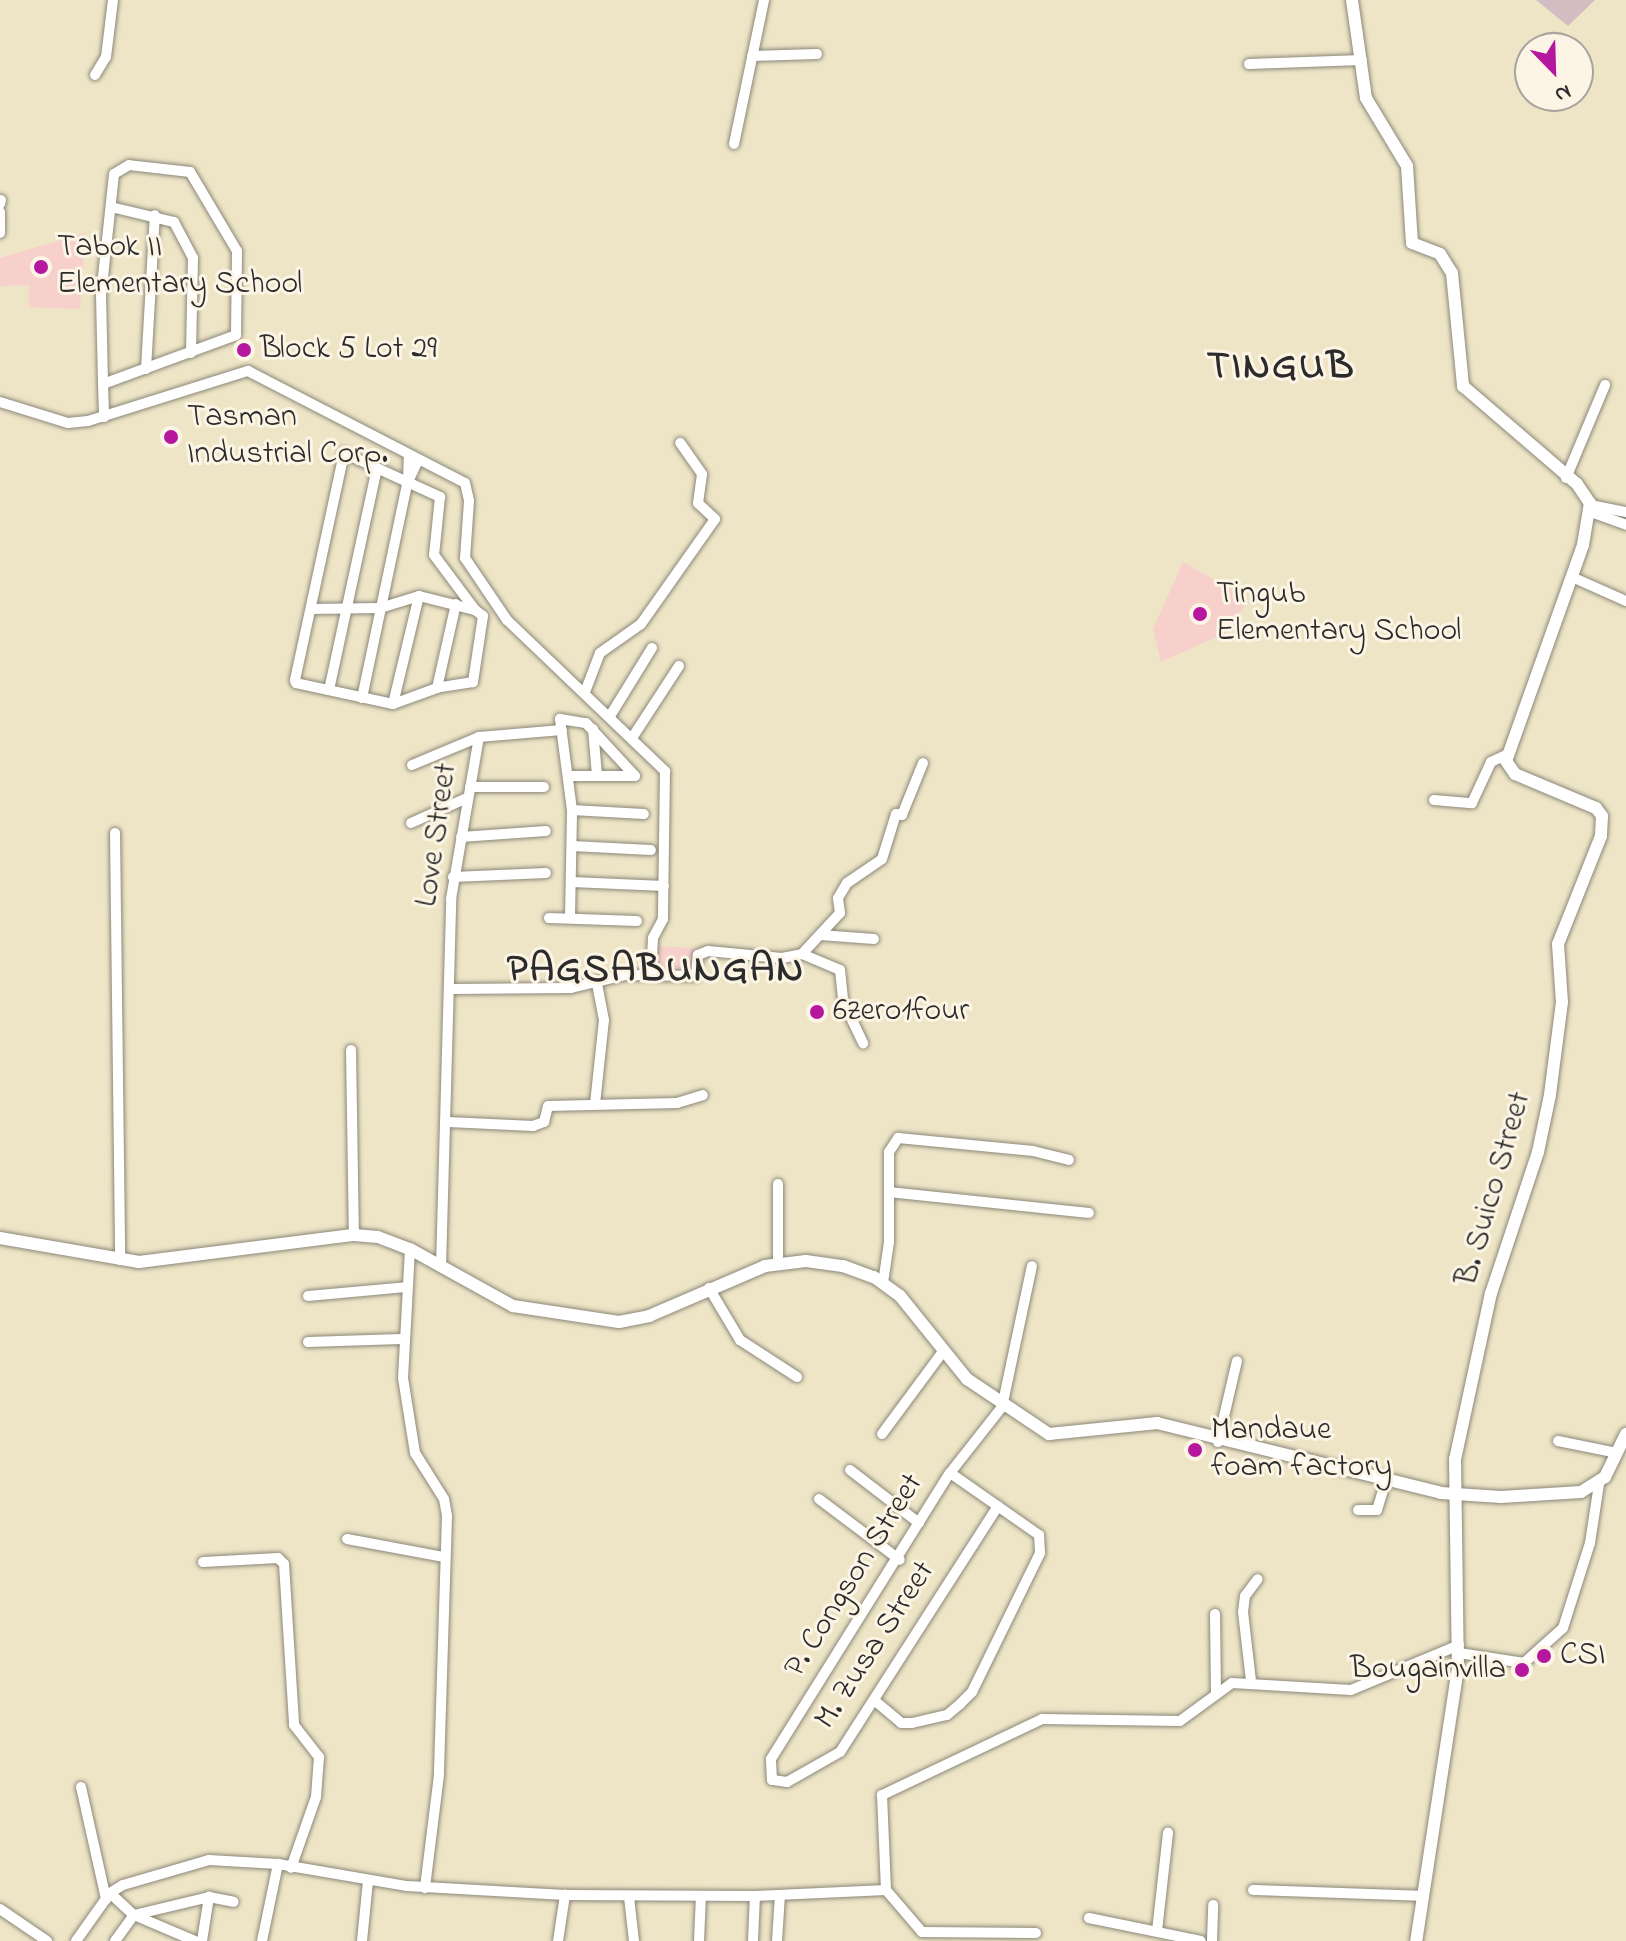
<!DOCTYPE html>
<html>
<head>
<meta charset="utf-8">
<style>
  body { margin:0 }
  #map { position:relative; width:1626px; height:1941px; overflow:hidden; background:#eee5c7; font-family:"Indie Flower",sans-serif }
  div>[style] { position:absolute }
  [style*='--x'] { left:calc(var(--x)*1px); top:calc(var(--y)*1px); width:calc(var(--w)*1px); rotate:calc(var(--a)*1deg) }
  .built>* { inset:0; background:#f7d0cb }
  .industrial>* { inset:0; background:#d2bec2 }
  .roads { filter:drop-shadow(0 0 2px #8c8879) drop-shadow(0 0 2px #8c8879) }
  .minor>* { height:10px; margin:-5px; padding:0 5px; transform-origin:5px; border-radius:5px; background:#fff }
  .tertiary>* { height:12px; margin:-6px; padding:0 6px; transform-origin:6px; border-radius:6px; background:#fff }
  .dots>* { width:22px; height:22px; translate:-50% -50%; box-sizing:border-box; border:4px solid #fcf5e5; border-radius:50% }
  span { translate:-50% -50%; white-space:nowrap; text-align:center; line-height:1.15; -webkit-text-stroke:6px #fcf5e5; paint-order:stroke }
  .poi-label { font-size:32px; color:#2b2b2b }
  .left { translate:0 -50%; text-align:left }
  .right { translate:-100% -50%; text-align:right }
  .street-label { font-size:32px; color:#2b2b2b }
  .district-label { font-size:40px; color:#2b2b2b; font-weight:700; letter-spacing:2px }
  .north { position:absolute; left:1514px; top:32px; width:80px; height:80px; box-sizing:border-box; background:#fcf5e5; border:2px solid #a8a49b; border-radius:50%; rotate:157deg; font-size:22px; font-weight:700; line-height:32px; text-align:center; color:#2b2b2b }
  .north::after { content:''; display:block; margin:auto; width:28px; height:36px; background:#b5179e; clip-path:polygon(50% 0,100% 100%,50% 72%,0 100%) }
</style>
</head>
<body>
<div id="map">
  <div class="built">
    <div style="clip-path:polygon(85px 233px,80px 309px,29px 307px,29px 285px,0 286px,0 258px)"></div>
    <div style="clip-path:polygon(1183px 562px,1248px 599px,1230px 631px,1161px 662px,1153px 629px)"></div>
    <div style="clip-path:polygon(654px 946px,694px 948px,692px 971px,654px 968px)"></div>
  </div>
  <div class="industrial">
    <div style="clip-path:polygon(1536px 0,1595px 0,1568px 26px)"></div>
  </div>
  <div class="roads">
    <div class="minor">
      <div style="--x:752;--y:56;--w:65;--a:-1.8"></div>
      <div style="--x:1249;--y:64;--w:113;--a:-2"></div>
      <div style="--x:95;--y:75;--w:21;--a:-59"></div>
      <div style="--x:106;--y:57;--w:57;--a:-83"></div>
      <div style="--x:734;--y:144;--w:147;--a:-78.2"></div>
      <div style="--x:0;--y:204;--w:4;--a:-76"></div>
      <div style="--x:111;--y:207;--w:65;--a:13.4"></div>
      <div style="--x:174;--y:222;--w:41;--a:62.2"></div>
      <div style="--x:193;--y:258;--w:95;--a:91.2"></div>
      <div style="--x:0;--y:212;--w:21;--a:90"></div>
      <div style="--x:146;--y:369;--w:154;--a:-86.7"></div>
      <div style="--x:103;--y:384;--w:142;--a:-20.2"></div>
      <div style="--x:236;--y:335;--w:84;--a:-89.3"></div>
      <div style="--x:237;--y:251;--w:92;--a:-120.7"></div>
      <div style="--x:190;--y:172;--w:61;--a:-173.5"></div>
      <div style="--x:129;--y:165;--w:17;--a:149"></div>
      <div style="--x:114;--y:174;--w:122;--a:96.1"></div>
      <div style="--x:101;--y:295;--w:89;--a:88.7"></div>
      <div style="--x:103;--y:384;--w:33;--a:88"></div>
      <div style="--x:0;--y:402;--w:71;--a:17.2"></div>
      <div style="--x:68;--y:423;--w:20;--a:-6"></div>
      <div style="--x:88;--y:421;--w:168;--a:-17.4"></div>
      <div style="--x:248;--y:371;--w:244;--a:27.3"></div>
      <div style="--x:465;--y:483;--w:18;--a:77"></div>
      <div style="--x:469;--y:501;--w:57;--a:94"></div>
      <div style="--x:465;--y:558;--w:75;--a:55.9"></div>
      <div style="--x:507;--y:620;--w:219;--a:43.7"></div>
      <div style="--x:665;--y:771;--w:148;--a:90.8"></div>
      <div style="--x:663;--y:919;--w:21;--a:118"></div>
      <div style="--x:653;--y:938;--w:37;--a:93"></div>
      <div style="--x:1566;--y:478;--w:101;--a:-67.2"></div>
      <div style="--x:408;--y:480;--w:24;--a:-88"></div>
      <div style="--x:1590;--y:505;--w:37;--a:11"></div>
      <div style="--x:1591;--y:512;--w:37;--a:20"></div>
      <div style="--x:1572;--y:577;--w:59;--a:24"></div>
      <div style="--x:311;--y:609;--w:69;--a:-0.8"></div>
      <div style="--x:380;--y:608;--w:41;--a:-17.1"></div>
      <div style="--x:419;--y:596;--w:58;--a:14"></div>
      <div style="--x:475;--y:610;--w:10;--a:37"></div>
      <div style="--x:483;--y:616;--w:67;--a:98.6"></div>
      <div style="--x:473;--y:682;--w:36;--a:171"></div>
      <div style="--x:437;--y:688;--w:47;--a:160"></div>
      <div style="--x:393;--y:704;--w:99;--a:-167.8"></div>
      <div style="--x:296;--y:683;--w:3;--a:-108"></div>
      <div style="--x:295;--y:680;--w:232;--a:-77.8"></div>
      <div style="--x:344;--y:453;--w:106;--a:24.6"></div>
      <div style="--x:440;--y:497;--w:58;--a:95.9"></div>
      <div style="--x:434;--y:555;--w:69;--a:53.3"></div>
      <div style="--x:437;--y:688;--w:86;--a:-77.3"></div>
      <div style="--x:329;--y:690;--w:227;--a:-77.8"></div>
      <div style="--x:585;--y:692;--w:42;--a:-69"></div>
      <div style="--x:600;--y:653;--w:50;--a:-35.3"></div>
      <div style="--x:641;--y:624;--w:128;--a:-54.8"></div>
      <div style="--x:715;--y:519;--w:23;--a:-137"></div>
      <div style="--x:698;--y:503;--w:29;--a:-82"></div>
      <div style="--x:702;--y:474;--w:38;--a:-125"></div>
      <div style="--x:362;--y:698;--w:219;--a:-78.1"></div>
      <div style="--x:407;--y:484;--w:26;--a:-65"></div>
      <div style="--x:393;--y:704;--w:111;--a:-76.5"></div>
      <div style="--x:610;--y:716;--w:80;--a:-58.3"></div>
      <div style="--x:593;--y:729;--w:47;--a:85.1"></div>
      <div style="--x:632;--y:738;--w:86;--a:-56.9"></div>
      <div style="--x:412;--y:765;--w:73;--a:-22.7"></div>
      <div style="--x:479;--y:737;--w:83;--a:-4.8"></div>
      <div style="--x:569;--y:776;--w:66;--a:0"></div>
      <div style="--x:470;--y:787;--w:74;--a:0"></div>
      <div style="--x:1434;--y:800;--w:38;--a:5"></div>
      <div style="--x:1472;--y:803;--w:45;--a:-65.1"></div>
      <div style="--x:1491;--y:762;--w:17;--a:-25"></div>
      <div style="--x:572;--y:810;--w:72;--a:3.2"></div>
      <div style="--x:411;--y:823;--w:61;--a:-24.1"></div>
      <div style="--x:115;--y:833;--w:427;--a:89.3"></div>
      <div style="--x:461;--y:837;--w:85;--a:-4"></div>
      <div style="--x:572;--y:846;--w:79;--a:2.9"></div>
      <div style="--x:453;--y:877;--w:93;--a:-2.5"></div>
      <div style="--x:572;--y:882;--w:92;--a:2.5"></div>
      <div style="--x:570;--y:917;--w:107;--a:-88.9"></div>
      <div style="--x:572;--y:810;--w:92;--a:-97.5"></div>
      <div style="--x:560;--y:719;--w:26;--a:9"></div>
      <div style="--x:586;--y:723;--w:72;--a:47.2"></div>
      <div style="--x:549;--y:918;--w:88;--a:2"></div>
      <div style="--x:820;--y:935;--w:54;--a:4.2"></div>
      <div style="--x:802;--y:954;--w:41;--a:22.8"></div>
      <div style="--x:840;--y:970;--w:31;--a:84"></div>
      <div style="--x:843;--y:1001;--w:47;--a:64.5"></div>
      <div style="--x:451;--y:989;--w:120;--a:-0.5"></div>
      <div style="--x:571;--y:988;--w:56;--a:-13.5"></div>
      <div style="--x:625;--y:975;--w:71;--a:0.8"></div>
      <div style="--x:696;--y:976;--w:21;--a:-85"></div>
      <div style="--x:698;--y:955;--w:11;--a:-22"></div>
      <div style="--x:708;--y:951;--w:74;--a:5.4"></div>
      <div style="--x:782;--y:958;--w:20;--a:-11"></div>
      <div style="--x:802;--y:954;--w:56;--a:-47.2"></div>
      <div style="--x:840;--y:913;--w:15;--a:-98"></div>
      <div style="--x:838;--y:898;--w:17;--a:-59"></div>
      <div style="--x:847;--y:883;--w:42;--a:-34.4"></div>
      <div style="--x:882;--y:859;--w:47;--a:-72.7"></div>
      <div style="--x:896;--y:814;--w:6;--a:9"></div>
      <div style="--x:902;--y:815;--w:56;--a:-68"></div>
      <div style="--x:351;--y:1050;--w:185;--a:89.1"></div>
      <div style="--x:595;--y:1104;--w:84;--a:-83.9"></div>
      <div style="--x:604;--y:1020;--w:36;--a:-101"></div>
      <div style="--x:448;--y:1122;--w:85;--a:2.7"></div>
      <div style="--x:533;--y:1126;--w:12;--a:-20"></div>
      <div style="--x:544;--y:1122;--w:16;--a:-76"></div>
      <div style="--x:548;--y:1106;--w:129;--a:-1.3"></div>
      <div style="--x:677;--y:1103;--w:27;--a:-17"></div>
      <div style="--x:778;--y:1184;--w:78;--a:90"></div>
      <div style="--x:889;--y:1192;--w:201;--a:6"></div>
      <div style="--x:410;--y:1249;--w:129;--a:93.1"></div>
      <div style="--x:403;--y:1378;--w:76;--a:80.9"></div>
      <div style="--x:415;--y:1453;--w:54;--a:57.8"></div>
      <div style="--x:444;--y:1499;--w:17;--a:80"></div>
      <div style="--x:447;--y:1516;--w:259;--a:91.8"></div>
      <div style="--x:439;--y:1775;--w:114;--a:97.1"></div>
      <div style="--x:441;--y:1267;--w:368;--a:-88.4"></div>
      <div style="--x:451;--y:899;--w:164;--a:-80.2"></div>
      <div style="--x:883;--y:1283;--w:41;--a:-81.7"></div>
      <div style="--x:889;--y:1242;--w:90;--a:-90"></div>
      <div style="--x:889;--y:1152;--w:17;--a:-57"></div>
      <div style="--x:898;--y:1138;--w:136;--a:5.5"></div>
      <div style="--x:1033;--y:1151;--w:37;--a:14"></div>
      <div style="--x:709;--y:1288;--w:61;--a:59.2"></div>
      <div style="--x:740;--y:1340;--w:68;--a:33"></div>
      <div style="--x:308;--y:1296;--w:98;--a:-5.2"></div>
      <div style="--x:308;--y:1342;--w:93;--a:-1.8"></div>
      <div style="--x:882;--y:1434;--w:101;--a:-53.5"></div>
      <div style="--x:1558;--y:1441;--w:60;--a:11.5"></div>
      <div style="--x:1218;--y:1442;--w:83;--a:-76.8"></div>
      <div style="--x:850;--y:1470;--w:87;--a:37.5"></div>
      <div style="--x:819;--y:1499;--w:101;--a:37"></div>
      <div style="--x:998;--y:1506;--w:292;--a:122.7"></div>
      <div style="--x:840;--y:1752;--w:61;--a:150.5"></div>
      <div style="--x:787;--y:1782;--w:15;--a:-172"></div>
      <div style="--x:772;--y:1780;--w:21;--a:-93"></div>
      <div style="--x:771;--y:1759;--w:337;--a:-58"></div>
      <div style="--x:950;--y:1473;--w:84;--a:-51.8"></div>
      <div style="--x:1002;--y:1407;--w:144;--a:-78"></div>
      <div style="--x:1358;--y:1510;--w:19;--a:0"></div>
      <div style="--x:1377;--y:1510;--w:30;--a:-73"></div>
      <div style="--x:347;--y:1539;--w:99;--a:10.5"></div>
      <div style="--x:203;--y:1562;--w:75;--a:-3.1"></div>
      <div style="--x:278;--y:1558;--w:8;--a:45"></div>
      <div style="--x:284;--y:1564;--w:161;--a:86.4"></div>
      <div style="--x:294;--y:1725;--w:41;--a:52"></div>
      <div style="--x:319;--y:1757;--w:40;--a:94.3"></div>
      <div style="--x:316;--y:1797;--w:75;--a:109.4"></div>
      <div style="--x:1215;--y:1614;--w:78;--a:89.3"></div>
      <div style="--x:1459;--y:1653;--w:66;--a:8.7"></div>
      <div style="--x:1524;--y:1663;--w:52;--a:-41.9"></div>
      <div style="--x:1563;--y:1628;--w:89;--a:-72.4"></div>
      <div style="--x:1590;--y:1543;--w:60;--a:-81.3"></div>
      <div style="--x:1251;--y:1681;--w:69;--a:-96.6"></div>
      <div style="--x:1243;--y:1612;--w:16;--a:-83"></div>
      <div style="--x:1245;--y:1596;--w:21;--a:-53"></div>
      <div style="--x:874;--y:1700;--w:35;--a:40"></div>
      <div style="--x:901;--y:1723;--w:11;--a:0"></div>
      <div style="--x:912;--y:1723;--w:36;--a:-13"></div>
      <div style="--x:947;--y:1715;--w:17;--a:-40"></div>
      <div style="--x:960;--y:1704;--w:17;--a:-45"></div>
      <div style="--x:972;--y:1692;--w:155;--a:-63.9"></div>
      <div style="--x:1040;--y:1553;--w:18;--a:-93"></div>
      <div style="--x:1039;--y:1535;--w:108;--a:-145.1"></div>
      <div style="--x:81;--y:1787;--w:115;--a:77.4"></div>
      <div style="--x:1253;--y:1890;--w:169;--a:2"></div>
      <div style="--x:110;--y:1893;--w:33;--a:43"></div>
      <div style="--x:134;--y:1915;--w:77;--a:-13.5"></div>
      <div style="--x:209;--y:1897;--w:25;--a:11"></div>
      <div style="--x:629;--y:1897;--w:44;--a:83.5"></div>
      <div style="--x:0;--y:1909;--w:57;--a:34.2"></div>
      <div style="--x:1089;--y:1918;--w:114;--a:11.6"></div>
      <div style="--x:1157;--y:1931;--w:99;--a:-83.6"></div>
      <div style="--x:1036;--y:1933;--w:114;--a:-179.5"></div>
      <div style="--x:922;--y:1932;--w:55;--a:-130.6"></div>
      <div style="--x:886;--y:1890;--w:95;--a:-92.4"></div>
      <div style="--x:882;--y:1795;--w:177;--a:-25.4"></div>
      <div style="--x:1042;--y:1719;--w:138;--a:0.8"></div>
      <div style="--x:1180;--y:1721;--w:64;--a:-36.2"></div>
      <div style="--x:1232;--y:1683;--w:119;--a:3.4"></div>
      <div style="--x:1351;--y:1690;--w:117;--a:-22.6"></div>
      <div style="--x:76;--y:1941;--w:59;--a:-54.7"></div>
      <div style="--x:110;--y:1893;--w:15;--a:-32"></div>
      <div style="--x:123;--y:1885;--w:90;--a:-16.2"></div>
      <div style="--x:209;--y:1860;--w:69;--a:3.3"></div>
      <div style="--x:278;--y:1864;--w:131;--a:9.7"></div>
      <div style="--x:407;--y:1886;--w:158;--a:3.3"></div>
      <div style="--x:565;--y:1895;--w:190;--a:0.3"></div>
      <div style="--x:755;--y:1896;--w:131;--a:-2.6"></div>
      <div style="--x:115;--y:1941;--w:32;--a:-54"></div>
      <div style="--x:134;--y:1915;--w:66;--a:23.1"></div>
      <div style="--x:202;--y:1941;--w:45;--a:-81"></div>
      <div style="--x:262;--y:1941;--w:79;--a:-78.3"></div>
      <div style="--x:362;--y:1941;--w:60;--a:-84.3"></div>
      <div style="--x:558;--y:1941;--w:47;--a:-81.3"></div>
      <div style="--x:699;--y:1941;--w:45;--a:-87.5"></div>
      <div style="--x:753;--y:1941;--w:45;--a:-87.5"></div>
      <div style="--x:777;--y:1941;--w:46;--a:-86.3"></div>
      <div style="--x:1212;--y:1941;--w:36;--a:-88"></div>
    </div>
    <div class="tertiary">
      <div style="--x:1352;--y:0;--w:99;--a:81.9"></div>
      <div style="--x:1366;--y:98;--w:79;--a:58.9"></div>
      <div style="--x:1407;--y:166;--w:77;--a:86.3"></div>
      <div style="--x:1412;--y:243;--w:30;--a:21"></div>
      <div style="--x:1440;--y:254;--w:22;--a:58"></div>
      <div style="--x:1452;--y:273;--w:114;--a:84.4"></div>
      <div style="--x:1463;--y:386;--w:150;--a:40.7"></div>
      <div style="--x:1577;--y:484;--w:23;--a:56"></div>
      <div style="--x:1590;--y:503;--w:43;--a:99.5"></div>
      <div style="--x:1583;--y:545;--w:229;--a:109.6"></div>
      <div style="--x:1506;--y:761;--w:16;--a:55"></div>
      <div style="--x:1515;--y:774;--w:88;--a:22.8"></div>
      <div style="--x:1596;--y:808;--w:10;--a:53"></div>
      <div style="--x:1602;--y:816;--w:20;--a:93"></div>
      <div style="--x:1601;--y:836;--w:116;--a:111.7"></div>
      <div style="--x:1558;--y:944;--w:58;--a:86.1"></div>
      <div style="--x:1562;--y:1002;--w:94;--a:97.4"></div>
      <div style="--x:1550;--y:1095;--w:58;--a:101.9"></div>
      <div style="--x:1538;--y:1152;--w:149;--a:108.4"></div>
      <div style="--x:1491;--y:1293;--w:170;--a:102.2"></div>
      <div style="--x:1455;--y:1459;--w:209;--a:89.2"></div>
      <div style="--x:1458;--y:1668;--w:276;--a:98.7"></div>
      <div style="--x:0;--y:1238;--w:141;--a:9.8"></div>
      <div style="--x:139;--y:1262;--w:217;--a:-7.2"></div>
      <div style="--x:354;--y:1235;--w:24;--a:5"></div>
      <div style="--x:378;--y:1237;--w:34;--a:21"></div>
      <div style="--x:410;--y:1249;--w:118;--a:29"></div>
      <div style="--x:513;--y:1306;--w:107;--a:8.6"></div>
      <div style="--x:619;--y:1322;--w:31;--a:-11"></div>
      <div style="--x:649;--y:1316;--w:126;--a:-23.3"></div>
      <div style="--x:765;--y:1266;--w:41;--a:-7"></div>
      <div style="--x:806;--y:1261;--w:37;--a:8"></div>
      <div style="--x:843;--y:1266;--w:33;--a:20"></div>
      <div style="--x:874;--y:1277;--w:32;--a:36"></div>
      <div style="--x:900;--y:1296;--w:107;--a:51.1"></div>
      <div style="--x:967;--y:1379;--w:99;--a:33.9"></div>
      <div style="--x:1049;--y:1434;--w:109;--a:-5.8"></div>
      <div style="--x:1157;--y:1423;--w:292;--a:13.8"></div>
      <div style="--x:1441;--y:1493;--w:60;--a:3.8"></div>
      <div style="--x:1501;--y:1497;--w:80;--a:-3.6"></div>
      <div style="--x:1581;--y:1492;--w:28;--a:-32"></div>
      <div style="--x:1605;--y:1477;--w:48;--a:-64"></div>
    </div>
  </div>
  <div class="dots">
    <div style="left:41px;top:267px;background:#b5179e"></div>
    <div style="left:244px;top:350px;background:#b5179e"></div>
    <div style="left:171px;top:437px;background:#b5179e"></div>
    <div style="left:1200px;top:614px;background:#b5179e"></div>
    <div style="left:817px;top:1012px;background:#b5179e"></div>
    <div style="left:1195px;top:1450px;background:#b5179e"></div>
    <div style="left:1544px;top:1656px;background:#b5179e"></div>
    <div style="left:1522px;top:1670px;background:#b5179e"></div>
  </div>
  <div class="poi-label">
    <span class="left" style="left:57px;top:267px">Tabok II<br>Elementary School</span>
    <span class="left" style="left:260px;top:350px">Block 5 Lot 29</span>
    <span class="left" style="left:187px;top:437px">Tasman<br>Industrial Corp.</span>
    <span class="left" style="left:1216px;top:614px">Tingub<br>Elementary School</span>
    <span class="left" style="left:833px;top:1012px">6zero1four</span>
    <span class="left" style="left:1211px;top:1450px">Mandaue<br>foam factory</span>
    <span class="left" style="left:1560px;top:1656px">CSI</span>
    <span class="right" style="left:1506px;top:1670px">Bougainvilla</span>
  </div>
  <div class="street-label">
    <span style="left:438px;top:835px;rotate:-82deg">Love Street</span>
    <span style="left:1495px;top:1189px;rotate:-74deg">B. Suico Street</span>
    <span style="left:855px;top:1576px;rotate:-58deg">P. Congson Street</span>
    <span style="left:876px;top:1646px;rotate:-57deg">M. Zusa Street</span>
  </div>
  <div class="district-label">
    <span style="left:1281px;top:368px">TINGUB</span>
    <span style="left:656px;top:971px">PAGSABUNGAN</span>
  </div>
  <div class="north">N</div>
</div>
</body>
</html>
